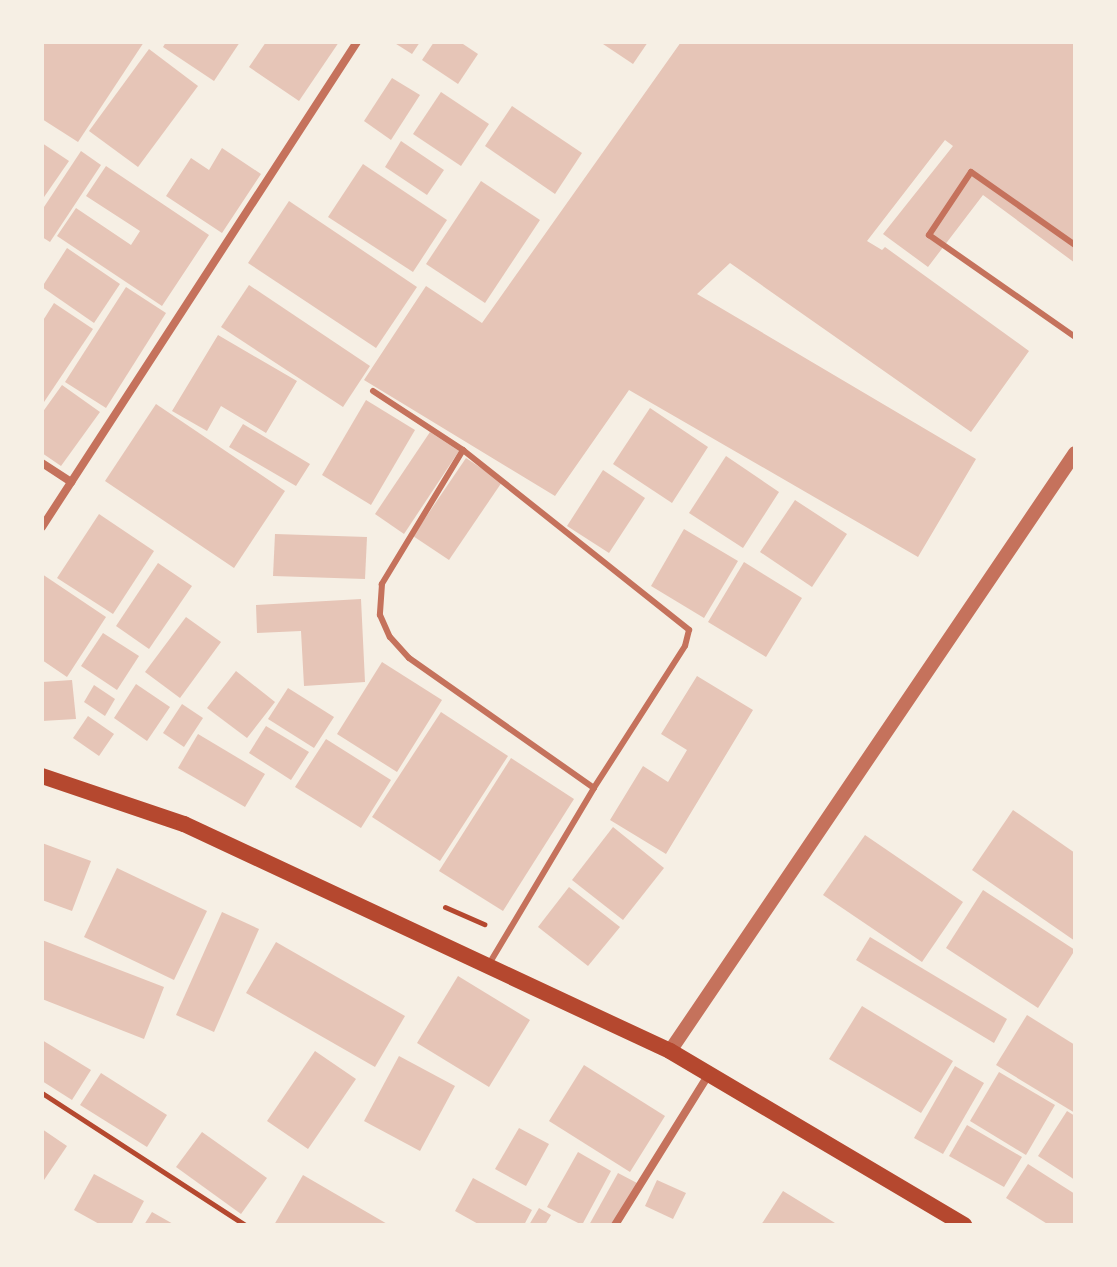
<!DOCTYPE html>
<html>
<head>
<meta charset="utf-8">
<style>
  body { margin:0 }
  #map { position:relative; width:1117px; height:1267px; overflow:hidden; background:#f6efe4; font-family:Figtree,sans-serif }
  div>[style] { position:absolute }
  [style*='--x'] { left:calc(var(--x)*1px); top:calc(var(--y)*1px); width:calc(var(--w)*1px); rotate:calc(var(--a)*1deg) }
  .building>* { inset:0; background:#e6c5b7 }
  .path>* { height:5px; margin:-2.5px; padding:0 2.5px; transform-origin:2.5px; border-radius:2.5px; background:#b5482f }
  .service>* { height:6px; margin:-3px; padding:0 3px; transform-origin:3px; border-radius:3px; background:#c5725c }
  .minor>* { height:8px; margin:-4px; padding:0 4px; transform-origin:4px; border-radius:4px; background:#c5725c }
  .tertiary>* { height:14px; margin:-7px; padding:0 7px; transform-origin:7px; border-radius:7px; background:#c5725c }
  .secondary>* { height:16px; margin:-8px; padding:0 8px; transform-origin:8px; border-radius:8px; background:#b5482f }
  span { translate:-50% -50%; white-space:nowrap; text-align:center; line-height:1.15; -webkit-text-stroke:7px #f6efe4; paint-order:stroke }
  .frame { position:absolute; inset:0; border:44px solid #f6efe4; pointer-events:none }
</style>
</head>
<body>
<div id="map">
  <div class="building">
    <div style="clip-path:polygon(42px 42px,144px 42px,78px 142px,42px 119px)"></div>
    <div style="clip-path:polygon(166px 42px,240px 42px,214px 81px,163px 47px)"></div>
    <div style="clip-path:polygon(266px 42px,339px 42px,299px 101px,249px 67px)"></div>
    <div style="clip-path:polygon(393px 42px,420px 42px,412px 54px)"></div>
    <div style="clip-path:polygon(434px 42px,460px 42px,478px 54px,458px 84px,422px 60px)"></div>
    <div style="clip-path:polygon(600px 42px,648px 42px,633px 64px)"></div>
    <div style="clip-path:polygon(681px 42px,1075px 42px,1075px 263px,983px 195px,928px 267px,883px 234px,953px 146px,945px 140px,867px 241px,882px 250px,885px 247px,1029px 351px,971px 432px,730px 263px,697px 294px,976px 459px,918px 557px,629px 390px,555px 496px,364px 380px,426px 286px,482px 323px)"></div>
    <div style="clip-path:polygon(149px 49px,198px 86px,138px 167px,89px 131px)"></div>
    <div style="clip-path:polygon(392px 78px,420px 95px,391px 140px,364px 121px)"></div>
    <div style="clip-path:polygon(441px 92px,489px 124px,461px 166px,413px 134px)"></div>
    <div style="clip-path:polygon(512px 106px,582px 153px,555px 194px,485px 146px)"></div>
    <div style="clip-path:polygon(401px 141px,444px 170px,427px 195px,385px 167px)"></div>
    <div style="clip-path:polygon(42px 143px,69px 161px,42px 200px)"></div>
    <div style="clip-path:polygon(222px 148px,261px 174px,222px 233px,166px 196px,191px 158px,209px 170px)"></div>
    <div style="clip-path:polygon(81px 151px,101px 165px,50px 242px,42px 237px,42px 210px)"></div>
    <div style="clip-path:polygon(363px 164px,447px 220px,413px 272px,328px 217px)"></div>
    <div style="clip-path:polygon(106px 166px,209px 235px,162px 306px,57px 236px,76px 208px,131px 245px,140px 231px,86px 196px)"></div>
    <div style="clip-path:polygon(481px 181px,540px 220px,485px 303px,426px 264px)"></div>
    <div style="clip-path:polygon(289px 201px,417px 287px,376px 348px,248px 263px)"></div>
    <div style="clip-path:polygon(67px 248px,120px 284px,94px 323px,42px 287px)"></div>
    <div style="clip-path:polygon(249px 285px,370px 366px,343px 407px,221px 327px)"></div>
    <div style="clip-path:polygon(126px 287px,166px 313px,106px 408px,65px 382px)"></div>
    <div style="clip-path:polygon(54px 303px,93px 329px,42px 405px,42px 322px)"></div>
    <div style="clip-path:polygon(218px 335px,297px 381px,266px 433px,221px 406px,207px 431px,172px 411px)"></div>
    <div style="clip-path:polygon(62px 385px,100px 412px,61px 466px,42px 453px,42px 413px)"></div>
    <div style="clip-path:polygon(366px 400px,415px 430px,371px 505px,322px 475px)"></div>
    <div style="clip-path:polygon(156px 404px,285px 491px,234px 568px,105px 481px)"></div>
    <div style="clip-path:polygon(650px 408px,708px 447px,672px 503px,613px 464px)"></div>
    <div style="clip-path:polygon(243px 424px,310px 464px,296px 486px,229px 447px)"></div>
    <div style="clip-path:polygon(430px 432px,459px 451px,404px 534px,375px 514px)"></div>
    <div style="clip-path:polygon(726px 456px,779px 492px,743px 548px,689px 513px)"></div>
    <div style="clip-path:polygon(466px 458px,502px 482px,449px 560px,413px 536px)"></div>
    <div style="clip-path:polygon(603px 470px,645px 498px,609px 553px,567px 526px)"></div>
    <div style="clip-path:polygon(795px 500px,847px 534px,812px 587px,760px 552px)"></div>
    <div style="clip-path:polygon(99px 514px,154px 551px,113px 614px,57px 578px)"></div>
    <div style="clip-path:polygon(684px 529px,738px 561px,704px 618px,651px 586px)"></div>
    <div style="clip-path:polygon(275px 534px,367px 537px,365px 579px,273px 576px)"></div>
    <div style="clip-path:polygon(744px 562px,802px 598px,766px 657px,708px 622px)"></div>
    <div style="clip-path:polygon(158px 563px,192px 586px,149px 649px,116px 626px)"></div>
    <div style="clip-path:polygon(42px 574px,106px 617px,67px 677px,42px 660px)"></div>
    <div style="clip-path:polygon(361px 599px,365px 682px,304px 686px,301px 631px,257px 633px,256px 605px)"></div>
    <div style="clip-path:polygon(186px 617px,221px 642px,180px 698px,145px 672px)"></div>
    <div style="clip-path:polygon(103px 633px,139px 656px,117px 690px,81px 666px)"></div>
    <div style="clip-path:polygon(382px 662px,442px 700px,397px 772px,337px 734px)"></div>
    <div style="clip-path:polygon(236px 671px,275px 702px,247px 738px,207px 708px)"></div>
    <div style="clip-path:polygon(697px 676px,753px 710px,666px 854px,610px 820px,643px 766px,668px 782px,687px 750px,661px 734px)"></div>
    <div style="clip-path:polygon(72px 680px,76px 719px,42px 721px,42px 682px)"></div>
    <div style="clip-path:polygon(136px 684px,170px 707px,147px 741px,114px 718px)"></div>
    <div style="clip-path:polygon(94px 685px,115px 699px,105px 716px,84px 702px)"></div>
    <div style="clip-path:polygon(288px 688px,334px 717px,314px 748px,268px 719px)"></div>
    <div style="clip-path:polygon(182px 704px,203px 718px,184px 747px,163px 733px)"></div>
    <div style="clip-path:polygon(441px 712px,508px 756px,440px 861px,372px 817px)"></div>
    <div style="clip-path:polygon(88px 716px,114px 734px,99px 756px,73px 738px)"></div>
    <div style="clip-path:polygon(266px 726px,309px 752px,291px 780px,249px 753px)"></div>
    <div style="clip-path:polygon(198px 734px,265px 774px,245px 807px,178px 768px)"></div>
    <div style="clip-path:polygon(326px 739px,391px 780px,361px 828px,295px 787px)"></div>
    <div style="clip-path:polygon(511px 758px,574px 799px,503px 911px,439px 871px)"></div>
    <div style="clip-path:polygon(1013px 810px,1075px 853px,1075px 941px,972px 870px)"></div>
    <div style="clip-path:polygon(613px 827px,664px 868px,623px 920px,572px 880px)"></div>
    <div style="clip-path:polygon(865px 835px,963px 902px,922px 962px,823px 895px)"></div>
    <div style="clip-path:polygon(42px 843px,91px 861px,72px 911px,42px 900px)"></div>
    <div style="clip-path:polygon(117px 868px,207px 911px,174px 980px,84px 937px)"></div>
    <div style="clip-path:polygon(569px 887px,620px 927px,588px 966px,538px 927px)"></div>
    <div style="clip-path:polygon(983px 890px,1075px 950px,1038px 1008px,946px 948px)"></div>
    <div style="clip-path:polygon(222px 912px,259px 929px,214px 1032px,176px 1015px)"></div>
    <div style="clip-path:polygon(870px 937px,1007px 1019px,994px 1043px,856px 960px)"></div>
    <div style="clip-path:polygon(42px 940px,164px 987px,144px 1039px,42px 999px)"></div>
    <div style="clip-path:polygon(276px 942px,405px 1016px,375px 1067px,246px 993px)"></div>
    <div style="clip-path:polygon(458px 976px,530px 1020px,489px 1087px,417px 1043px)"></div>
    <div style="clip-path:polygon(862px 1006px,953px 1061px,921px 1113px,829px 1059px)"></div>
    <div style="clip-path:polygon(1027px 1015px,1075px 1045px,1075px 1113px,996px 1065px)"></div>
    <div style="clip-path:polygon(42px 1040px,91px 1070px,72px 1100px,42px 1081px)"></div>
    <div style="clip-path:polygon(315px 1051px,356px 1079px,308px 1149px,267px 1121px)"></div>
    <div style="clip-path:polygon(399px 1056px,455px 1086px,420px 1151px,364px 1121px)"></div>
    <div style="clip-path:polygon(584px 1065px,665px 1116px,630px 1172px,549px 1121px)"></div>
    <div style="clip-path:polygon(955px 1066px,984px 1083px,943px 1154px,914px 1138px)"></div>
    <div style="clip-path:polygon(999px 1072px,1055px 1105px,1026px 1155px,970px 1121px)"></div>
    <div style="clip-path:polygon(101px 1073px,167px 1115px,147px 1147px,80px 1105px)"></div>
    <div style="clip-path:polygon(1067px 1111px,1075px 1116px,1075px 1180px,1038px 1156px)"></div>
    <div style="clip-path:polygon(967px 1125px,1022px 1157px,1004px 1187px,949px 1156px)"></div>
    <div style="clip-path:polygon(519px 1128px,549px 1144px,526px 1186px,495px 1169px)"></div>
    <div style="clip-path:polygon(42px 1129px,67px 1146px,42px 1183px)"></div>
    <div style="clip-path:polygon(202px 1132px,267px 1178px,241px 1214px,176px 1167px)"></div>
    <div style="clip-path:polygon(578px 1152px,611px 1171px,582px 1225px,547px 1207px)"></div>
    <div style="clip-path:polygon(1028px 1164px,1075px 1194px,1073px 1225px,1049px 1225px,1006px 1198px)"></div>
    <div style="clip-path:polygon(618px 1173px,637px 1183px,613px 1225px,589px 1225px)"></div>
    <div style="clip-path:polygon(94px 1174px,144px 1201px,131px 1225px,101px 1225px,74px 1210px)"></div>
    <div style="clip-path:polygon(303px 1175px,389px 1225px,274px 1225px)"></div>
    <div style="clip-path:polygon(473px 1178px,532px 1210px,524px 1225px,480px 1225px,455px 1211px)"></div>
    <div style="clip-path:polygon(657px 1180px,686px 1193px,673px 1219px,645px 1206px)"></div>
    <div style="clip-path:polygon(783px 1191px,835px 1223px,834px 1225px,761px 1225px)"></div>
    <div style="clip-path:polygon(539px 1208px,551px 1215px,545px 1225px,529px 1225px)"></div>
    <div style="clip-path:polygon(152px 1212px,175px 1225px,144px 1225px)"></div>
  </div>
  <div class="path">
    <div style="--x:445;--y:907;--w:43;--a:23.6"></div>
    <div style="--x:42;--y:1093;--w:242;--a:33"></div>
  </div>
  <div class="service">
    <div style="--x:1075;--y:245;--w:127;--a:-144.9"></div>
    <div style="--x:971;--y:172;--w:76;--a:123.7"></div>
    <div style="--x:929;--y:235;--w:178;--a:34.9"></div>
    <div style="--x:373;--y:391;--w:108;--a:33.2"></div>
    <div style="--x:463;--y:450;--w:289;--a:38.5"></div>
    <div style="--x:689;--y:630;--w:16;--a:104"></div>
    <div style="--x:685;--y:646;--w:169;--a:122.7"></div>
    <div style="--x:594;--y:788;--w:205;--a:120.8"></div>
    <div style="--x:463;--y:450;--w:157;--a:121.2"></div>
    <div style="--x:382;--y:584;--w:31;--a:94"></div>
    <div style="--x:380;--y:615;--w:24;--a:66"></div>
    <div style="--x:390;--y:637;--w:28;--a:48"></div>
    <div style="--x:409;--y:658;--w:226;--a:35.1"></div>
  </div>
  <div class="minor">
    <div style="--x:42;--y:463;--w:35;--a:33"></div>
    <div style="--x:42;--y:527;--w:578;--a:-57"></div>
    <div style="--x:615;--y:1225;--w:178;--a:-58.1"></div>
  </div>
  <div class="tertiary">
    <div style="--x:670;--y:1051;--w:722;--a:-55.89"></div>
  </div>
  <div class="secondary">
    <div style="--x:42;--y:776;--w:150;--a:18.7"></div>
    <div style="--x:184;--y:824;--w:536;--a:25.04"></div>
    <div style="--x:670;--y:1051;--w:342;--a:30.6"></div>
  </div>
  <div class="frame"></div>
</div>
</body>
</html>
